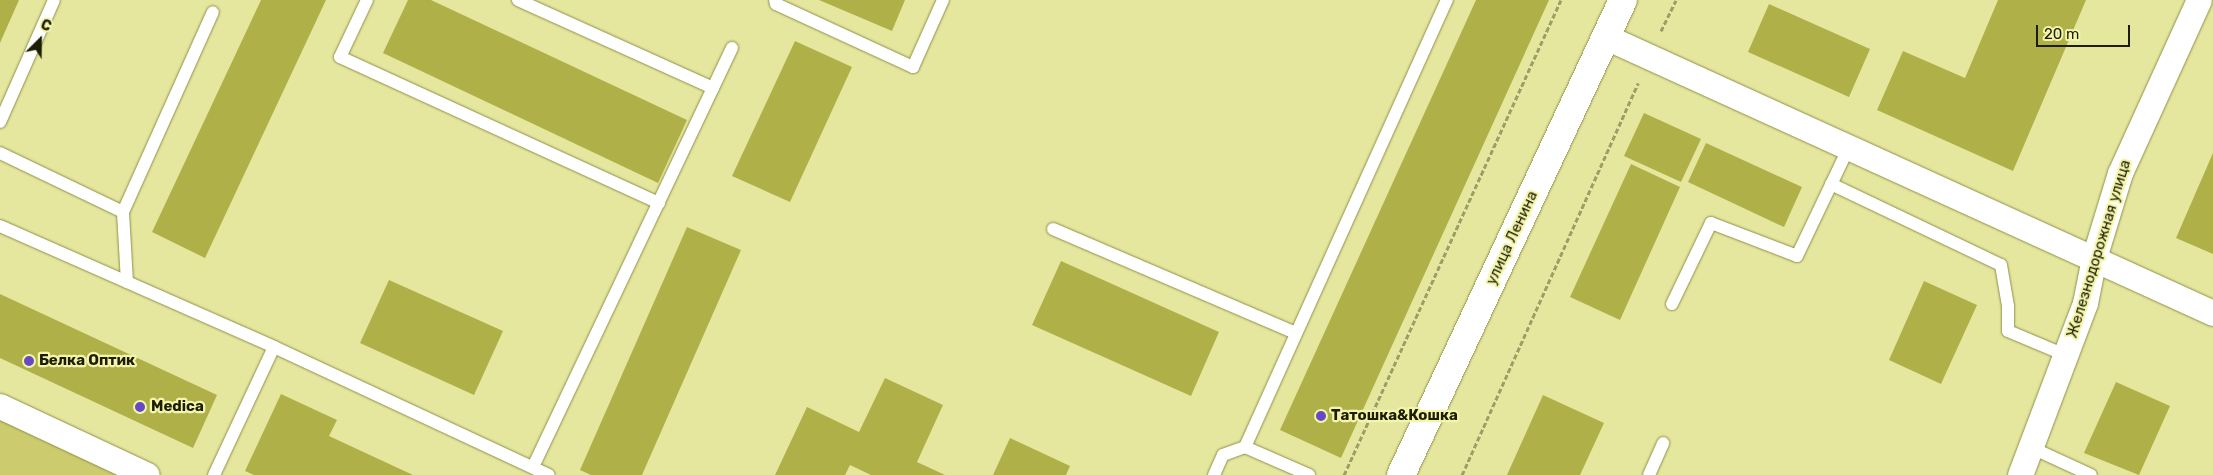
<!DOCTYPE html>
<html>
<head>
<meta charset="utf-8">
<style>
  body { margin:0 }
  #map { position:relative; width:2213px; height:475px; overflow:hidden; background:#e6e79f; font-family:Rubik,sans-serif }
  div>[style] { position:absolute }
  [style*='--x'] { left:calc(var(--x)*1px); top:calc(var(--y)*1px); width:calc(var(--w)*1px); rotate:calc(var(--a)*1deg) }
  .green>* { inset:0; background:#cccc6e }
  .building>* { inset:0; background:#b0b048 }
  .path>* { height:3px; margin-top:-1.5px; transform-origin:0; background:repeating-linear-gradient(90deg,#9d9e66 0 5px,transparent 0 7.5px) }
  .roads { filter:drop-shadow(0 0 1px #8f904a) drop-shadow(0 0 1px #8f904a) }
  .service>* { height:12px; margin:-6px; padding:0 6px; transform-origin:6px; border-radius:6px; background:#fff }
  .minor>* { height:25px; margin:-12.5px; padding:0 12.5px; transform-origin:12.5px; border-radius:12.5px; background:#fff }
  .tertiary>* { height:28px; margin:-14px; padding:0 14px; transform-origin:14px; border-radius:14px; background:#fff }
  .dots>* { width:14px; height:14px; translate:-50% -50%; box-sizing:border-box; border:2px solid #f3f5ac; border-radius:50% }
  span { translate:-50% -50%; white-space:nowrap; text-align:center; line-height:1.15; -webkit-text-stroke:4.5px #f3f5ac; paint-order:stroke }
  .street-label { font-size:15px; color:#1d1d01 }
  .poi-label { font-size:15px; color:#1d1d01; font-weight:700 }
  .left { translate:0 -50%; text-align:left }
  .north { position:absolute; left:15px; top:15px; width:50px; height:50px; -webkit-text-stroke:4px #f3f5ac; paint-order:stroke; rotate:23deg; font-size:14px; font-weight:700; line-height:20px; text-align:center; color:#1d1d01 }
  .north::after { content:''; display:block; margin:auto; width:18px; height:22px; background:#1d1d01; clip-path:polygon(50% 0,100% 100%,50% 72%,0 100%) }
  .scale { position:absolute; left:2036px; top:25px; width:94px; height:22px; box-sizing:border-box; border:2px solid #1d1d01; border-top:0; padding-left:6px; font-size:15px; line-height:18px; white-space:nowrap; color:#1d1d01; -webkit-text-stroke:4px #f3f5ac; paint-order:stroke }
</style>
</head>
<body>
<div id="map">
  <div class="green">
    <div style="clip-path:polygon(0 418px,122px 475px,0 475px)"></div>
  </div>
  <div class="building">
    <div style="clip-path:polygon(0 0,19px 0,0 43px)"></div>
    <div style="clip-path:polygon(261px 0,326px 0,205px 258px,152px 232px)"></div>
    <div style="clip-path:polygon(408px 0,431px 0,687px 120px,658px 183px,383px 53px)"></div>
    <div style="clip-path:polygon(819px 0,905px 0,892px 31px)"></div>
    <div style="clip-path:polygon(1476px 0,1549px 0,1341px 458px,1280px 430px)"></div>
    <div style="clip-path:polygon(1998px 0,2086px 0,2013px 171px,1877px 110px,1903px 51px,1965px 78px)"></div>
    <div style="clip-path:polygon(1769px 4px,1870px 49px,1849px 97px,1748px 52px)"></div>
    <div style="clip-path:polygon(795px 41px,852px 67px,790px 202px,732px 176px)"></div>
    <div style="clip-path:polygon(1644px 113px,1701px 139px,1681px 182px,1624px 156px)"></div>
    <div style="clip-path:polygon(1706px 143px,1802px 187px,1784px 227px,1688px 182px)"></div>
    <div style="clip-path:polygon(2213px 153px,2213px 254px,2176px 238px)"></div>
    <div style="clip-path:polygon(1631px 164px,1680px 187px,1620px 320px,1570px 297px)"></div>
    <div style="clip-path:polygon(687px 227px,741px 250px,642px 475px,591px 475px,580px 470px)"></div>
    <div style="clip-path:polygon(1061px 261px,1219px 332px,1191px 396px,1032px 325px)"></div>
    <div style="clip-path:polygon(389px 280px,503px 331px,474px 395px,360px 343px)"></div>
    <div style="clip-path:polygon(1924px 281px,1977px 305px,1941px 384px,1889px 360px)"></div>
    <div style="clip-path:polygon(0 294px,217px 395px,193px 448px,0 358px)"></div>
    <div style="clip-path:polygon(885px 378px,943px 405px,917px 462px,945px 475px,871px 475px,850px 465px,845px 475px,775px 475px,807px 407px,859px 432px)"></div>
    <div style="clip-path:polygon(2116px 382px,2170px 406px,2139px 475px,2084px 453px)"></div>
    <div style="clip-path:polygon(281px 394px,337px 420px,329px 436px,413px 475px,254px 475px,245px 471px)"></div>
    <div style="clip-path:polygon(1543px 395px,1604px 423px,1580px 475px,1507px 475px)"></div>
    <div style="clip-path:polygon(1010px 438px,1070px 466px,1066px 475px,993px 475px)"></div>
  </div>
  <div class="path">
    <div style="--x:1661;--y:31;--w:34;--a:-64"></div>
    <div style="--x:1344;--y:475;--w:522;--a:-65.45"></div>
    <div style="--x:1462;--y:475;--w:430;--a:-65.8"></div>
  </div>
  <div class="roads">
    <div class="service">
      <div style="--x:367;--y:0;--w:63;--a:115.3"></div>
      <div style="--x:340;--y:57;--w:351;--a:24.6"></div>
      <div style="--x:518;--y:0;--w:214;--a:24.3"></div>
      <div style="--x:775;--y:0;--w:4;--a:76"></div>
      <div style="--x:776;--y:4;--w:151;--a:24.7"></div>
      <div style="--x:913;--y:67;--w:73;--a:-65.9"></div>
      <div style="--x:0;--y:122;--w:133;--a:-66.1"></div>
      <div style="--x:0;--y:153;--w:136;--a:25.6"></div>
      <div style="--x:1831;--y:184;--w:188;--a:25.5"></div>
      <div style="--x:2001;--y:265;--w:42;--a:80.3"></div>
      <div style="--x:2008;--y:306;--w:25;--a:90"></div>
      <div style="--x:2008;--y:331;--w:62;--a:22.8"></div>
      <div style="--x:0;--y:226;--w:300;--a:23.8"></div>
      <div style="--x:1053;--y:229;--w:264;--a:23.2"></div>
      <div style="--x:127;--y:282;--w:70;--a:-93.3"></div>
      <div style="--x:123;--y:212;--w:219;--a:-65.8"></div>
      <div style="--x:1672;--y:304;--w:90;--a:-64.3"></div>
      <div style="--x:1711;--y:223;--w:92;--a:21"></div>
      <div style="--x:1797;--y:256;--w:121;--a:-64.5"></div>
      <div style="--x:1245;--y:447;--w:491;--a:-65.7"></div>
      <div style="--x:2030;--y:447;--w:67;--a:24.7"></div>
      <div style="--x:533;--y:467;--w:464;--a:-64.6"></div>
      <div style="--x:214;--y:475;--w:141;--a:-64.9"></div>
      <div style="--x:274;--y:347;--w:303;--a:25"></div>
      <div style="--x:1214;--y:475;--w:22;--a:-66"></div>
      <div style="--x:1223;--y:455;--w:23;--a:-20"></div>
      <div style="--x:1245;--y:447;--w:70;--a:23.6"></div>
      <div style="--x:1649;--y:475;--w:35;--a:-66"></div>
    </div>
    <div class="minor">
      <div style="--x:1606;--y:37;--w:667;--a:24.45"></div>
      <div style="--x:0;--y:406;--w:162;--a:25.1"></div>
      <div style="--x:2020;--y:475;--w:184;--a:-69.3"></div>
      <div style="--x:2085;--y:303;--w:46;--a:-78.7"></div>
      <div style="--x:2094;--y:258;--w:89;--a:-73"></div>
      <div style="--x:2120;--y:173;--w:190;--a:-65.5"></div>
    </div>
    <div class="tertiary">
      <div style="--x:1401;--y:475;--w:524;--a:-64.95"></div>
    </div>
  </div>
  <div class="dots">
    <div style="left:29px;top:361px;background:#674ac3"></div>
    <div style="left:140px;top:407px;background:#674ac3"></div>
    <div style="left:1321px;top:416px;background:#674ac3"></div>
  </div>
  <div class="street-label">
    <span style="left:1512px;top:238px;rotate:-65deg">улица Ленина</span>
    <span style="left:2099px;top:249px;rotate:-73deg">Железнодорожная улица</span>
  </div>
  <div class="poi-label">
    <span class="left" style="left:39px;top:361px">Белка Оптик</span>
    <span class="left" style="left:151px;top:407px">Mеdica</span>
    <span class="left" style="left:1331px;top:416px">Татошка&amp;Кошка</span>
  </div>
  <div class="north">С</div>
  <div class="scale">20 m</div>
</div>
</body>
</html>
